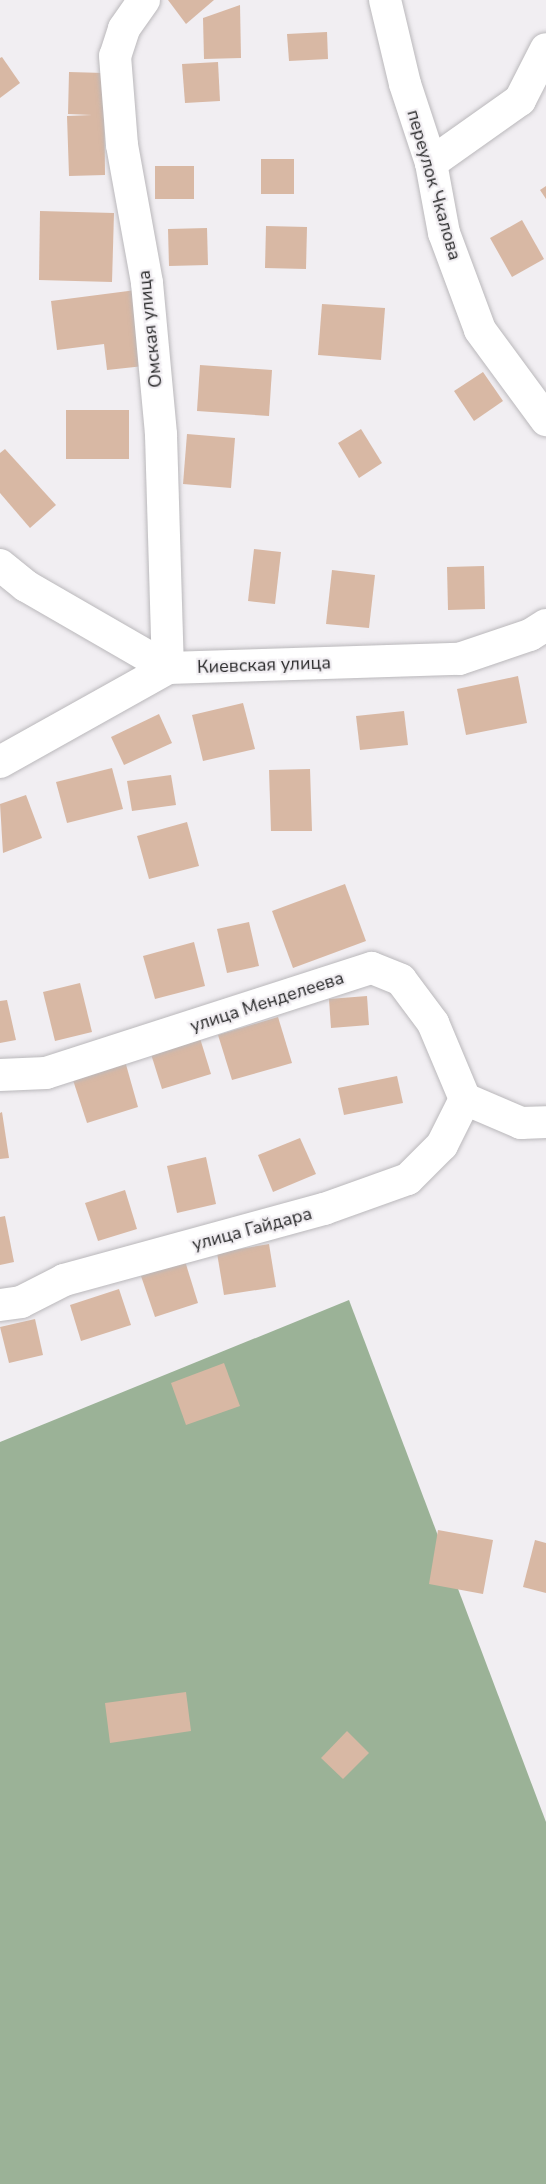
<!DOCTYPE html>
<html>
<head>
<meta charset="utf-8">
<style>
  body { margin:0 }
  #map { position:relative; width:546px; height:2184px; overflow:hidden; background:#f1eef2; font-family:"Nunito Sans",sans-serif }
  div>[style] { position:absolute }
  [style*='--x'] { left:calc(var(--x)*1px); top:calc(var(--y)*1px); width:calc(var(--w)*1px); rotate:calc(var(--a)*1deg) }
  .forest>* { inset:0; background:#9bb297 }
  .building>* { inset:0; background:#d8b8a4 }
  .roads { filter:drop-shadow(0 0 2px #bab8bb) drop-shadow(0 0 2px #bab8bb) }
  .minor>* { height:32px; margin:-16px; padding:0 16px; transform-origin:16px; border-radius:16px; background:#fff }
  span { translate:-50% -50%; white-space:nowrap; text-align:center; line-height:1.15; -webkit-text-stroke:4.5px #f1eef2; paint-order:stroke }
  .street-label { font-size:18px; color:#29292a }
</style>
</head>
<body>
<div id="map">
  <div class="forest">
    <div style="clip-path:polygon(349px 1300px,546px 1822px,546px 2184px,0 2184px,0 1442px)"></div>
  </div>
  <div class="building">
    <div style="clip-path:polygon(168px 0,214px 0,186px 24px)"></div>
    <div style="clip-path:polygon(240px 5px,241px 58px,204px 59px,203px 18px)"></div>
    <div style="clip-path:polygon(327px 32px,328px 59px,289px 61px,287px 34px)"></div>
    <div style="clip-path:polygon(2px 57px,20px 83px,0 98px,0 58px)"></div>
    <div style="clip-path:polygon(218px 62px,220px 101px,185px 103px,182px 64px)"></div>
    <div style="clip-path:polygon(69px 72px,104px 73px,105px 175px,69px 176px,67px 116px,92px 115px,68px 114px)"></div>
    <div style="clip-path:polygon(261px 159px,294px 159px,294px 194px,261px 194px)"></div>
    <div style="clip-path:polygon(155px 166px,194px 166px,194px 199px,155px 199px)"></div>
    <div style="clip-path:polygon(546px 186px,546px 199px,540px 190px)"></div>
    <div style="clip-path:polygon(40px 211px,114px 213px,112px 282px,39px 280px)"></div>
    <div style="clip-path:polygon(522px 220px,544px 259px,512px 277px,490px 238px)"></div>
    <div style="clip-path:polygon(266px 226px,307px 227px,306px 269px,265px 268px)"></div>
    <div style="clip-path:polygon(207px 228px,208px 265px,169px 266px,168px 229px)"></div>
    <div style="clip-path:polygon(136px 290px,144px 366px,107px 370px,104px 344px,57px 350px,51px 301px)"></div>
    <div style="clip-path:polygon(322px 304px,385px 308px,381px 360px,318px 355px)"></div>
    <div style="clip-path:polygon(200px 365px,272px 370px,269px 416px,197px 411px)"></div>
    <div style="clip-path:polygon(483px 372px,503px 401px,474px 421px,454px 391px)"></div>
    <div style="clip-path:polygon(66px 410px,129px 410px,129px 459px,66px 459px)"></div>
    <div style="clip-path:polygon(361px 429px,382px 463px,359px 478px,338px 443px)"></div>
    <div style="clip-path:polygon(187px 434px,235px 438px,231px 488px,183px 484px)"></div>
    <div style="clip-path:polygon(5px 449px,56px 505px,30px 528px,0 493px,0 453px)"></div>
    <div style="clip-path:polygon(254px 549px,281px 552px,275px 604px,248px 601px)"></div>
    <div style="clip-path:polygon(484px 566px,485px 609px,448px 610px,447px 567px)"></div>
    <div style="clip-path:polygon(332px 570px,375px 575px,369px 628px,326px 624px)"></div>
    <div style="clip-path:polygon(518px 676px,527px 723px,466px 735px,457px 689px)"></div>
    <div style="clip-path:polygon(243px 703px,255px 749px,203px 761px,192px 715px)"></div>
    <div style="clip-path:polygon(404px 711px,408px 745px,360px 750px,356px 716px)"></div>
    <div style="clip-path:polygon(159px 714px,172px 743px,124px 765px,111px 737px)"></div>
    <div style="clip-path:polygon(112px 768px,123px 809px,67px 823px,56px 782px)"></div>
    <div style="clip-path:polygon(310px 769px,312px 831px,271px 831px,269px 770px)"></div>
    <div style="clip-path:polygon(171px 775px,176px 805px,132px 811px,127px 781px)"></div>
    <div style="clip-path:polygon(26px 795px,42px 838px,3px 853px,0 804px)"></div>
    <div style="clip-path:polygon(187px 822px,199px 866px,149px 879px,137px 836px)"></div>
    <div style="clip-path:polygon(345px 884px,366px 941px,293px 968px,272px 911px)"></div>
    <div style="clip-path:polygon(249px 922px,259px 966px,227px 973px,217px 929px)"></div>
    <div style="clip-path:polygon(194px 942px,205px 986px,155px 999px,143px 956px)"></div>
    <div style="clip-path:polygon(80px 983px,92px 1032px,55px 1041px,43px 992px)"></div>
    <div style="clip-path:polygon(367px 996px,369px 1025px,331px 1028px,329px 999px)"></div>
    <div style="clip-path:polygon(7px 1000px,16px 1040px,0 1043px,0 1001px)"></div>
    <div style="clip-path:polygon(278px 1017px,292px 1063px,232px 1080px,218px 1035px)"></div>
    <div style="clip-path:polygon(199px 1035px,211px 1074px,162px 1089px,150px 1051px)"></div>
    <div style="clip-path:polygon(125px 1061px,138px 1107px,87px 1123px,72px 1077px)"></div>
    <div style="clip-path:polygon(397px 1076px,403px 1103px,344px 1115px,338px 1088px)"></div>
    <div style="clip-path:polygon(2px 1112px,9px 1158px,0 1159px,0 1113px)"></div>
    <div style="clip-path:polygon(300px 1138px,316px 1174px,273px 1192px,258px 1155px)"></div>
    <div style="clip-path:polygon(206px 1157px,216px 1204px,177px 1213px,167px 1166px)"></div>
    <div style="clip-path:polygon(125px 1190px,137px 1229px,98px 1241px,85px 1203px)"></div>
    <div style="clip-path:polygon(5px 1216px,14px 1262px,0 1265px,0 1217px)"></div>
    <div style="clip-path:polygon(269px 1244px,276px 1287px,224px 1295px,217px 1253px)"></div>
    <div style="clip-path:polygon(185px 1261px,198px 1303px,155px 1317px,141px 1276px)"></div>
    <div style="clip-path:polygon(119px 1289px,131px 1325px,81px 1341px,70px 1305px)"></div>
    <div style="clip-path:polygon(35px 1319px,43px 1355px,9px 1363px,0 1327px)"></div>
    <div style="clip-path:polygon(224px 1363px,240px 1406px,186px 1425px,171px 1383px)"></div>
    <div style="clip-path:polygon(438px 1530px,493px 1540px,483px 1594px,429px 1584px)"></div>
    <div style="clip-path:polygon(535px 1540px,546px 1543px,546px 1593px,523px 1587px)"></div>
    <div style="clip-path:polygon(186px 1692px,191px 1731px,110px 1743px,105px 1703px)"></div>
    <div style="clip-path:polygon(347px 1731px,369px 1753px,343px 1779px,321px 1758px)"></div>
  </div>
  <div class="roads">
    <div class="minor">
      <div style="--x:144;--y:0;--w:35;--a:125"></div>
      <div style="--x:124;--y:29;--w:28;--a:108"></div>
      <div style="--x:115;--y:56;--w:89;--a:85.5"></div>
      <div style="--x:122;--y:145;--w:140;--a:79.7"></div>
      <div style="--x:147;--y:283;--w:153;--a:84.7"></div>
      <div style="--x:161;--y:435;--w:233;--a:88.3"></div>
      <div style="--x:385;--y:0;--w:86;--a:76.6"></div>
      <div style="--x:405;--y:84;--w:83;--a:71.8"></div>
      <div style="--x:431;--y:163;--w:71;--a:79.5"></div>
      <div style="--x:444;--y:233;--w:103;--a:69.6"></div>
      <div style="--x:480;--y:330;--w:112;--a:53.7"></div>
      <div style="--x:431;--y:163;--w:109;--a:-35.3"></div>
      <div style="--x:520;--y:100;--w:57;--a:-63"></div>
      <div style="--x:0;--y:565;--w:33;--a:39"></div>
      <div style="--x:26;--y:586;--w:164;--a:30"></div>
      <div style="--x:0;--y:762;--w:193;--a:-29.2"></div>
      <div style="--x:168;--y:668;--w:291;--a:-1.8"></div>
      <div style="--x:459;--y:659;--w:75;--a:-18.7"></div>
      <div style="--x:530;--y:635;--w:19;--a:-32"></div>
      <div style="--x:0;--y:1075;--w:46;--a:-2.5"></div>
      <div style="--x:46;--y:1073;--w:342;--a:-17.9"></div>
      <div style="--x:372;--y:968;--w:31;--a:22"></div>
      <div style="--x:401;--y:980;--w:54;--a:53.3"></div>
      <div style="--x:433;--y:1023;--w:82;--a:67.2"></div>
      <div style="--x:465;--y:1099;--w:61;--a:23.2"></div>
      <div style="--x:521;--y:1123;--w:25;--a:-2"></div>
      <div style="--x:0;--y:1305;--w:21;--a:-8"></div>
      <div style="--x:21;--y:1302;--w:48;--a:-27.1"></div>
      <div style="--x:64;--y:1280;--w:270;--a:-15.3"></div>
      <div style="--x:324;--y:1209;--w:89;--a:-19.7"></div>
      <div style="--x:408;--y:1179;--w:48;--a:-45"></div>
      <div style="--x:442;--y:1145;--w:51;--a:-63.4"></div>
    </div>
  </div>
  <div class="street-label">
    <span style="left:434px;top:185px;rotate:74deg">переулок Чкалова</span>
    <span style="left:150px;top:329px;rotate:-96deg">Омская улица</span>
    <span style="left:264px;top:665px;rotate:-2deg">Киевская улица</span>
    <span style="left:267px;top:1002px;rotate:-18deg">улица Менделеева</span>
    <span style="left:252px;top:1229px;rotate:-15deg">улица Гайдара</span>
  </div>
</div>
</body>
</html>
